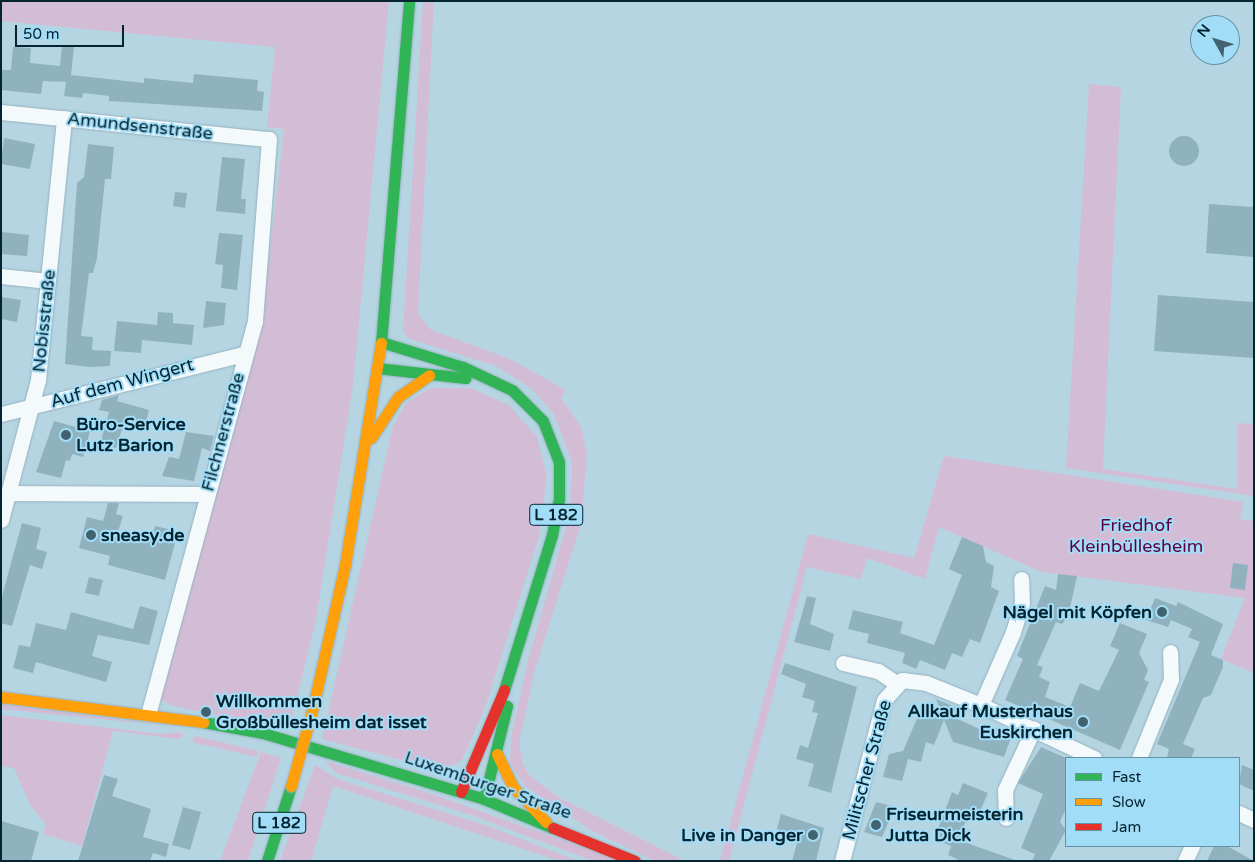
<!DOCTYPE html>
<html>
<head>
<meta charset="utf-8">
<style>
  body { margin:0 }
  #map { position:relative; width:1255px; height:862px; overflow:hidden; background:#b6d5e3; font-family:"Varela Round",sans-serif }
  div>[style] { position:absolute }
  [style*='--x'] { left:calc(var(--x)*1px); top:calc(var(--y)*1px); width:calc(var(--w)*1px); rotate:calc(var(--a)*1deg) }
  .green>* { inset:0; background:#d3bdd6 }
  .building>* { inset:0; background:#90b2bf }
  .round { border-radius:50% }
  .roads { filter:drop-shadow(0 0 1px #95b2be) drop-shadow(0 0 1px #95b2be) }
  .street>* { height:15px; margin:-7.5px; padding:0 7.5px; transform-origin:7.5px; border-radius:7.5px; background:#f4f9fb }
  .fast>* { height:11px; margin:-5.5px; padding:0 5.5px; transform-origin:5.5px; border-radius:5.5px; background:#30b455 }
  .slow>* { height:11px; margin:-5.5px; padding:0 5.5px; transform-origin:5.5px; border-radius:5.5px; background:#ff9f0a }
  .jam>* { height:11px; margin:-5.5px; padding:0 5.5px; transform-origin:5.5px; border-radius:5.5px; background:#e5322d }
  .bridges { filter:drop-shadow(0 0 1px #a1b4bc) drop-shadow(0 0 1px #a1b4bc) }
  .slow-bridge>* { height:11px; margin:-5.5px; padding:0 5.5px; transform-origin:5.5px; border-radius:5.5px; background:#ff9f0a }
  .dots>* { width:14px; height:14px; translate:-50% -50%; box-sizing:border-box; border:2px solid #a2ddf7; border-radius:50% }
  span { translate:-50% -50%; white-space:nowrap; text-align:center; line-height:1.15; -webkit-text-stroke:4px #a2ddf7; paint-order:stroke }
  .shield-label span { padding:1px 4px; background:#a2ddf7; border:1px solid; border-radius:4px; -webkit-text-stroke-width:0 }
  .shield-label { font-size:16px; color:#032430; font-weight:700 }
  .street-label { font-size:18px; color:#032430 }
  .poi-label { font-size:18px; color:#032430; font-weight:700 }
  .left { translate:0 -50%; text-align:left }
  .right { translate:-100% -50%; text-align:right }
  .park-label { font-size:18px; color:#5d0040 }
  .frame { position:absolute; inset:0; border:2px solid #032430; pointer-events:none }
  .legend { position:absolute; left:1065px; top:757px; width:175px; height:90px; box-sizing:border-box; background:#a2ddf7; border:1px solid #6293a7; margin:0; padding:6px 9px; list-style:none; font-size:15px; color:#032430 }
  .legend li { display:flex; align-items:center; gap:10px; height:25px }
  .legend b { width:25px; border:1px solid #6293a7 }
  .north { position:absolute; left:1190px; top:15px; width:50px; height:50px; box-sizing:border-box; background:#a2ddf7; border:1px solid #6293a7; border-radius:50%; rotate:309deg; font-size:14px; font-weight:700; line-height:20px; text-align:center; color:#032430 }
  .north::after { content:''; display:block; margin:auto; width:18px; height:22px; background:#42626f; clip-path:polygon(50% 0,100% 100%,50% 72%,0 100%) }
  .scale { position:absolute; left:15px; top:25px; width:109px; height:22px; box-sizing:border-box; border:2px solid #032430; border-top:0; padding-left:6px; font-size:15px; line-height:18px; white-space:nowrap; color:#032430; -webkit-text-stroke:4px #a2ddf7; paint-order:stroke }
</style>
</head>
<body>
<div id="map">
  <div class="green">
    <div style="clip-path:polygon(1px 1px,389px 1px,353px 386px,316px 619px,289px 731px,173px 706px,158px 698px,261px 327px,284px 129px,267px 127px,275px 47px,1px 21px)"></div>
    <div style="clip-path:polygon(423px 1px,434px 1px,418px 313px,431px 330px,510px 359px,566px 390px,561px 398px,581px 427px,587px 453px,581px 524px,534px 673px,519px 744px,523px 764px,529px 775px,558px 797px,685px 861px,655px 861px,592px 831px,525px 786px,510px 763px,511px 738px,528px 660px,570px 513px,572px 462px,554px 414px,531px 388px,496px 366px,409px 339px,403px 332px)"></div>
    <div style="clip-path:polygon(1089px 84px,1121px 87px,1103px 469px,1237px 489px,1238px 423px,1254px 424px,1254px 496px,1066px 468px)"></div>
    <div style="clip-path:polygon(430px 388px,470px 388px,509px 405px,537px 437px,547px 476px,539px 536px,485px 708px,462px 760px,442px 771px,322px 739px,393px 426px,406px 403px)"></div>
    <div style="clip-path:polygon(944px 456px,1243px 502px,1240px 519px,1254px 521px,1254px 673px,1221px 659px,1245px 598px,1042px 572px,939px 527px,925px 579px,867px 558px,861px 579px,807px 567px,729px 861px,720px 861px,808px 534px,914px 558px)"></div>
    <div style="clip-path:polygon(1px 704px,132px 721px,180px 727px,1px 709px)"></div>
    <div style="clip-path:polygon(1px 715px,161px 734px,180px 732px,184px 736px,178px 739px,113px 731px,82px 846px,43px 834px,46px 824px,31px 807px,14px 768px,1px 766px)"></div>
    <div style="clip-path:polygon(195px 736px,208px 739px,259px 751px,256px 757px,192px 742px)"></div>
    <div style="clip-path:polygon(261px 752px,281px 758px,248px 861px,220px 861px)"></div>
    <div style="clip-path:polygon(325px 761px,432px 794px,621px 861px,593px 861px,471px 815px,336px 773px)"></div>
    <div style="clip-path:polygon(315px 765px,337px 779px,488px 826px,578px 861px,559px 861px,333px 786px,311px 861px,280px 861px)"></div>
  </div>
  <div class="building">
    <div style="clip-path:polygon(62px 46px,74px 47px,71px 75px,144px 83px,144px 78px,193px 83px,194px 74px,258px 80px,257px 91px,264px 92px,262px 111px,109px 101px,109px 96px,83px 93px,82px 98px,64px 96px,66px 82px,43px 81px,41px 94px,1px 90px,1px 70px,11px 70px,13px 47px,31px 48px,30px 63px,60px 66px)"></div>
    <div class="round" style="left:1169px;top:136px;width:30px;height:30px"></div>
    <div style="clip-path:polygon(4px 138px,35px 144px,30px 169px,1px 164px)"></div>
    <div style="clip-path:polygon(88px 144px,114px 147px,111px 179px,105px 179px,97px 258px,93px 273px,89px 273px,81px 336px,93px 337px,92px 350px,111px 351px,110px 366px,90px 367px,65px 364px,77px 183px,84px 177px)"></div>
    <div style="clip-path:polygon(222px 157px,245px 159px,241px 199px,246px 199px,245px 214px,216px 211px)"></div>
    <div style="clip-path:polygon(175px 192px,187px 193px,185px 208px,173px 206px)"></div>
    <div style="clip-path:polygon(1209px 204px,1254px 207px,1254px 257px,1206px 253px)"></div>
    <div style="clip-path:polygon(1px 232px,29px 235px,27px 256px,1px 254px)"></div>
    <div style="clip-path:polygon(219px 233px,243px 235px,237px 290px,221px 288px,223px 265px,215px 264px)"></div>
    <div style="clip-path:polygon(1158px 295px,1254px 302px,1254px 358px,1154px 351px)"></div>
    <div style="clip-path:polygon(1px 297px,21px 300px,17px 322px,1px 319px)"></div>
    <div style="clip-path:polygon(206px 301px,226px 303px,224px 325px,203px 328px)"></div>
    <div style="clip-path:polygon(158px 312px,173px 313px,173px 323px,194px 325px,192px 345px,142px 340px,141px 353px,114px 351px,117px 321px,157px 325px)"></div>
    <div style="clip-path:polygon(119px 395px,117px 401px,149px 410px,143px 432px,123px 426px,116px 448px,100px 444px,109px 412px,99px 410px,102px 400px)"></div>
    <div style="clip-path:polygon(54px 421px,90px 431px,83px 457px,72px 454px,70px 461px,66px 460px,61px 478px,36px 472px)"></div>
    <div style="clip-path:polygon(186px 432px,214px 436px,210px 451px,202px 448px,194px 481px,162px 476px,169px 457px,179px 459px)"></div>
    <div style="clip-path:polygon(108px 503px,119px 503px,116px 514px,123px 516px,118px 532px,151px 540px,155px 526px,168px 529px,165px 540px,175px 543px,165px 580px,108px 565px,110px 556px,79px 548px,87px 517px,103px 521px)"></div>
    <div style="clip-path:polygon(22px 523px,41px 528px,36px 549px,47px 552px,42px 569px,30px 565px,12px 626px,1px 623px,1px 600px)"></div>
    <div style="clip-path:polygon(962px 537px,983px 546px,986px 562px,994px 566px,991px 587px,999px 591px,980px 643px,970px 639px,962px 657px,952px 653px,945px 670px,920px 660px,916px 669px,902px 663px,905px 653px,867px 643px,869px 634px,848px 629px,853px 610px,903px 622px,900px 633px,934px 645px,962px 575px,949px 569px)"></div>
    <div style="clip-path:polygon(1233px 563px,1248px 565px,1245px 590px,1230px 588px)"></div>
    <div style="clip-path:polygon(1058px 574px,1077px 576px,1068px 617px,1062px 624px,1056px 622px,1037px 665px,1043px 667px,1039px 677px,1050px 682px,1045px 697px,1070px 707px,1080px 683px,1099px 691px,1119px 650px,1110px 646px,1120px 623px,1147px 634px,1139px 653px,1148px 670px,1144px 680px,1149px 682px,1120px 750px,1005px 700px,1023px 659px,1017px 656px,1045px 586px,1056px 590px)"></div>
    <div style="clip-path:polygon(89px 577px,103px 580px,99px 596px,85px 593px)"></div>
    <div style="clip-path:polygon(807px 596px,816px 598px,810px 624px,834px 634px,830px 651px,794px 642px)"></div>
    <div style="clip-path:polygon(1155px 598px,1176px 606px,1178px 602px,1223px 624px,1211px 655px,1223px 660px,1223px 667px,1211px 695px,1203px 698px,1183px 744px,1195px 749px,1191px 758px,1167px 758px,1169px 749px,1157px 744px,1200px 642px,1188px 637px,1192px 629px,1171px 620px,1168px 627px,1146px 620px)"></div>
    <div style="clip-path:polygon(140px 606px,158px 611px,149px 645px,98px 635px,92px 656px,112px 662px,106px 682px,36px 662px,33px 673px,13px 668px,19px 645px,30px 647px,36px 623px,66px 630px,71px 612px,133px 629px)"></div>
    <div style="clip-path:polygon(785px 663px,857px 687px,831px 793px,808px 786px,814px 764px,796px 759px,800px 745px,808px 748px,818px 713px,812px 712px,815px 701px,802px 697px,806px 684px,781px 674px)"></div>
    <div style="clip-path:polygon(936px 699px,957px 708px,953px 717px,991px 734px,993px 727px,1012px 735px,1004px 757px,953px 742px,944px 720px,934px 745px,926px 742px,921px 762px,908px 759px,902px 781px,883px 777px,889px 754px,903px 751px,922px 707px,943px 716px)"></div>
    <div style="clip-path:polygon(1041px 747px,1066px 758px,1066px 808px,1060px 822px,1066px 830px,1049px 861px,1032px 861px,1035px 854px,1021px 848px,1043px 794px,1018px 783px)"></div>
    <div style="clip-path:polygon(1242px 765px,1254px 770px,1254px 791px,1239px 784px)"></div>
    <div style="clip-path:polygon(104px 775px,118px 779px,112px 796px,151px 809px,143px 837px,169px 844px,166px 857px,153px 853px,150px 861px,78px 861px)"></div>
    <div style="clip-path:polygon(963px 783px,988px 793px,977px 818px,969px 814px,958px 840px,1018px 861px,961px 861px,948px 855px,951px 846px,934px 839px,952px 792px,958px 795px)"></div>
    <div style="clip-path:polygon(876px 802px,895px 807px,882px 837px,864px 832px)"></div>
    <div style="clip-path:polygon(183px 807px,201px 812px,190px 850px,172px 845px)"></div>
    <div style="clip-path:polygon(781px 814px,824px 828px,816px 861px,792px 861px,797px 843px,784px 839px,786px 832px,777px 829px)"></div>
    <div style="clip-path:polygon(1px 821px,39px 832px,31px 861px,1px 861px)"></div>
    <div style="clip-path:polygon(1214px 846px,1227px 846px,1254px 861px,1207px 861px)"></div>
  </div>
  <div class="roads">
    <div class="street">
      <div style="--x:1;--y:112;--w:269;--a:5.8"></div>
      <div style="--x:269;--y:139;--w:183;--a:94.4"></div>
      <div style="--x:255;--y:321;--w:405;--a:105.2"></div>
      <div style="--x:1;--y:276;--w:47;--a:6.1"></div>
      <div style="--x:1;--y:414;--w:250;--a:-13.9"></div>
      <div style="--x:8;--y:493;--w:198;--a:0.3"></div>
      <div style="--x:1;--y:520;--w:145;--a:-75.2"></div>
      <div style="--x:38;--y:380;--w:263;--a:-84.3"></div>
      <div style="--x:843;--y:663;--w:36;--a:13"></div>
      <div style="--x:878;--y:671;--w:22;--a:34"></div>
      <div style="--x:981;--y:705;--w:80;--a:-66.3"></div>
      <div style="--x:1013;--y:632;--w:30;--a:-73"></div>
      <div style="--x:1022;--y:603;--w:24;--a:-92"></div>
      <div style="--x:1139;--y:758;--w:85;--a:-67.9"></div>
      <div style="--x:1171;--y:679;--w:27;--a:-92"></div>
      <div style="--x:1239;--y:813;--w:17;--a:25"></div>
      <div style="--x:1006;--y:818;--w:28;--a:-92"></div>
      <div style="--x:1005;--y:790;--w:68;--a:-64.9"></div>
      <div style="--x:842;--y:861;--w:166;--a:-75.4"></div>
      <div style="--x:884;--y:700;--w:27;--a:-48"></div>
      <div style="--x:902;--y:680;--w:24;--a:7"></div>
      <div style="--x:926;--y:683;--w:59;--a:21.8"></div>
      <div style="--x:981;--y:705;--w:125;--a:25.1"></div>
      <div style="--x:1185;--y:861;--w:17;--a:-65"></div>
    </div>
    <div class="fast">
      <div style="--x:381;--y:342;--w:86;--a:17"></div>
      <div style="--x:463;--y:367;--w:54;--a:25.1"></div>
      <div style="--x:512;--y:390;--w:44;--a:45"></div>
      <div style="--x:543;--y:421;--w:44;--a:68.7"></div>
      <div style="--x:559;--y:462;--w:37;--a:90"></div>
      <div style="--x:559;--y:499;--w:37;--a:101"></div>
      <div style="--x:552;--y:535;--w:162;--a:107.2"></div>
      <div style="--x:381;--y:343;--w:343;--a:-85.3"></div>
      <div style="--x:377;--y:368;--w:89;--a:6.5"></div>
      <div style="--x:203;--y:722;--w:61;--a:10.4"></div>
      <div style="--x:263;--y:733;--w:231;--a:16.6"></div>
      <div style="--x:484;--y:799;--w:75;--a:22.8"></div>
      <div style="--x:484;--y:799;--w:96;--a:-76.1"></div>
      <div style="--x:267;--y:861;--w:79;--a:-72.3"></div>
    </div>
    <div class="slow">
      <div style="--x:371;--y:438;--w:49;--a:-56.6"></div>
      <div style="--x:398;--y:397;--w:38;--a:-35"></div>
      <div style="--x:1;--y:697;--w:204;--a:7.1"></div>
      <div style="--x:313;--y:707;--w:146;--a:-77.3"></div>
      <div style="--x:345;--y:565;--w:225;--a:-80.8"></div>
      <div style="--x:497;--y:754;--w:37;--a:64"></div>
      <div style="--x:513;--y:787;--w:48;--a:46.7"></div>
    </div>
    <div class="jam">
      <div style="--x:461;--y:792;--w:111;--a:-67.1"></div>
      <div style="--x:553;--y:828;--w:88;--a:21.9"></div>
    </div>
  </div>
  <div class="bridges">
    <div class="slow-bridge">
      <div style="--x:291;--y:786;--w:82;--a:-74.4"></div>
    </div>
  </div>
  <div class="dots">
    <div style="left:66px;top:435px;background:#42626f"></div>
    <div style="left:91px;top:535px;background:#42626f"></div>
    <div style="left:1162px;top:612px;background:#42626f"></div>
    <div style="left:206px;top:712px;background:#42626f"></div>
    <div style="left:1083px;top:722px;background:#42626f"></div>
    <div style="left:876px;top:825px;background:#42626f"></div>
    <div style="left:813px;top:835px;background:#42626f"></div>
  </div>
  <div class="shield-label">
    <span style="left:556px;top:515px">L 182</span>
    <span style="left:279px;top:823px">L 182</span>
  </div>
  <div class="street-label">
    <span style="left:140px;top:126px;rotate:6deg">Amundsenstraße</span>
    <span style="left:44px;top:321px;rotate:-84deg">Nobisstraße</span>
    <span style="left:122px;top:383px;rotate:-15deg">Auf dem Wingert</span>
    <span style="left:223px;top:432px;rotate:-75deg">Filchnerstraße</span>
    <span style="left:867px;top:770px;rotate:-75deg">Militscher Straße</span>
    <span style="left:488px;top:785px;rotate:19deg">Luxemburger Straße</span>
  </div>
  <div class="poi-label">
    <span class="left" style="left:76px;top:435px">Büro-Service<br>Lutz Barion</span>
    <span class="left" style="left:101px;top:535px">sneasy.de</span>
    <span class="right" style="left:1152px;top:612px">Nägel mit Köpfen</span>
    <span class="left" style="left:216px;top:712px">Willkommen<br>Großbüllesheim dat isset</span>
    <span class="right" style="left:1073px;top:722px">Allkauf Musterhaus<br>Euskirchen</span>
    <span class="left" style="left:886px;top:825px">Friseurmeisterin<br>Jutta Dick</span>
    <span class="right" style="left:803px;top:835px">Live in Danger</span>
  </div>
  <div class="park-label">
    <span style="left:1136px;top:536px">Friedhof<br>Kleinbüllesheim</span>
  </div>
  <div class="frame"></div>
  <ul class="legend">
  <li><b style="height:6px;background:#30b455"></b>Fast</li>
  <li><b style="height:6px;background:#ff9f0a"></b>Slow</li>
  <li><b style="height:6px;background:#e5322d"></b>Jam</li>
  </ul>
  <div class="north">N</div>
  <div class="scale">50 m</div>
</div>
</body>
</html>
